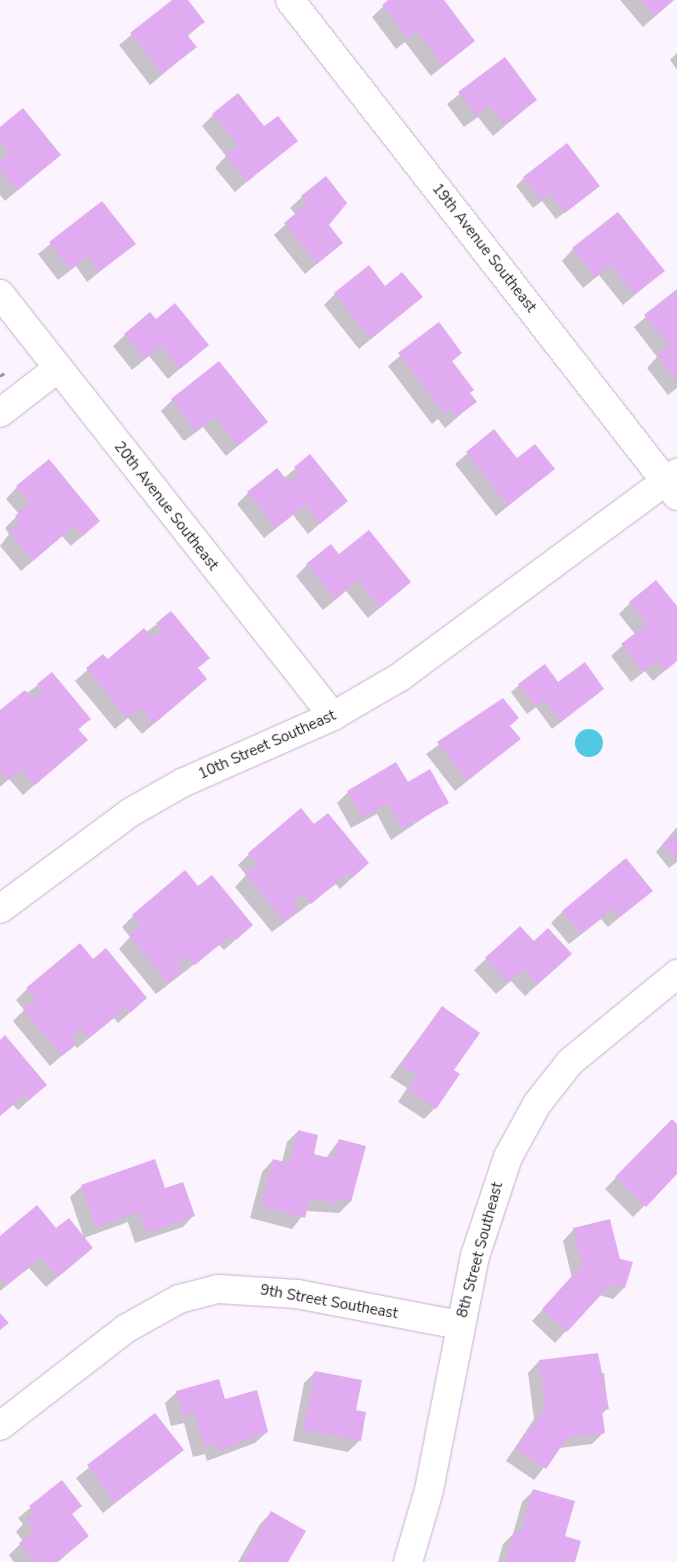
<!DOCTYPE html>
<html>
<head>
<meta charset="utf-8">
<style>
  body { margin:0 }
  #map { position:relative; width:677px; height:1562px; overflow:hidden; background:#fbf3fd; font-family:"Nunito Sans",sans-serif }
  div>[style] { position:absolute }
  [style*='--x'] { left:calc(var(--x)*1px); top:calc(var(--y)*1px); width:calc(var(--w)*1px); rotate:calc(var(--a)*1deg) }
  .water>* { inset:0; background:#51c9e4 }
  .round { border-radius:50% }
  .shadow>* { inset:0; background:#0003 }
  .building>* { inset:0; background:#e1abf2 }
  .path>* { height:3px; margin-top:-1.5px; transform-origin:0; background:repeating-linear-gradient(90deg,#9c959e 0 5px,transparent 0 7.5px) }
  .roads { filter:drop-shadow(0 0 1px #c4b1ca) drop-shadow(0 0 1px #c4b1ca) }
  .minor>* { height:28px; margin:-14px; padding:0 14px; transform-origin:14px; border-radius:14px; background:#fff }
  span { translate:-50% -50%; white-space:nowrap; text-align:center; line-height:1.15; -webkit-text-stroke:4px #fff; paint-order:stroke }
  .street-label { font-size:15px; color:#231c25 }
</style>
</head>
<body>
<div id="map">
  <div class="water">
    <div class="round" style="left:575px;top:729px;width:28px;height:28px"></div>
  </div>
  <div class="shadow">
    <div style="clip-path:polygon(174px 0,186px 0,203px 22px,187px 37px,195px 47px,150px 85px,119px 45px)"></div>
    <div style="clip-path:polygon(390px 0,442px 0,474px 41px,431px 76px,405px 42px,396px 49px,372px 17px)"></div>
    <div style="clip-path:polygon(620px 0,674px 0,643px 27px)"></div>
    <div style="clip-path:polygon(677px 53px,677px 70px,670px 60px)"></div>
    <div style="clip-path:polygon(504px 59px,536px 100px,493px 136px,478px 117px,464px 127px,447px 104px)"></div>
    <div style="clip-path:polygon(213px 115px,264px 128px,296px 140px,235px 192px,215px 168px,226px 156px,202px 126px)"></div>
    <div style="clip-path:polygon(0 128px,59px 155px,5px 201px,0 195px)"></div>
    <div style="clip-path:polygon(524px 178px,590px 193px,556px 219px,542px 201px,533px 208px,516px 186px)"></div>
    <div style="clip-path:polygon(302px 197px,341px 243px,305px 274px,274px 235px,296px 215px,290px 208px)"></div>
    <div style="clip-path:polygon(102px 202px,134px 244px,87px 282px,76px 266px,58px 280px,38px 254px)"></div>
    <div style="clip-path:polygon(573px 249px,663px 271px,623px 305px,599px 275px,583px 288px,562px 261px)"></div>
    <div style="clip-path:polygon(385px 287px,421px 297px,359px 349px,324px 305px,335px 294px)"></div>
    <div style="clip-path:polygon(677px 291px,677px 388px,668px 395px,647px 368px,657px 357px,634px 327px)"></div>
    <div style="clip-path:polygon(156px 320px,207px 345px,168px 379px,149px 356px,132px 370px,113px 346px,125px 335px)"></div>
    <div style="clip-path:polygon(438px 324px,460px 353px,452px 362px,475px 402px,445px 428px,438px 419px,432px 424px,388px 366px)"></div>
    <div style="clip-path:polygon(172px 400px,266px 422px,226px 456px,203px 427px,184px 441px,161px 411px)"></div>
    <div style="clip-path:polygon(494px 431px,517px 460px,553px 469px,496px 516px,455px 464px)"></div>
    <div style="clip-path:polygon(310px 456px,346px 501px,308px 534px,293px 515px,264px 538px,237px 504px,248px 493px,284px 478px)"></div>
    <div style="clip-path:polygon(17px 487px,87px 532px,71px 546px,62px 536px,21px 571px,0 546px,9px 534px,5px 528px,19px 514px,6px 499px)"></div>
    <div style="clip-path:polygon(338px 556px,410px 582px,368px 618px,346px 591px,323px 610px,296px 576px,307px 565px)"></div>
    <div style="clip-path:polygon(630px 603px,677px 608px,677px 660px,653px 681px,645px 671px,631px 682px,611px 656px,635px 634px,619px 614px)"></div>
    <div style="clip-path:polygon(157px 624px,205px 679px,142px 734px,128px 718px,115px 729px,75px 681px,103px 656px,107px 661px)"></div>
    <div style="clip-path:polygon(558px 684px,603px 689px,552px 729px,536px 707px,527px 714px,511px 692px,519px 685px)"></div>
    <div style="clip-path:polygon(38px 685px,89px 719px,78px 730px,86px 740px,23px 795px,9px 779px,0 787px,0 712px)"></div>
    <div style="clip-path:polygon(503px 699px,509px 726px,519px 739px,455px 791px,426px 754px)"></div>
    <div style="clip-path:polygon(407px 784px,447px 802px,391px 840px,377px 814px,351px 828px,337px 803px,348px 792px)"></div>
    <div style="clip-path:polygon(314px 826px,368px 863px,340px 889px,336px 884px,272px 932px,235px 887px,246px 875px,238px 865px,249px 854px)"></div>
    <div style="clip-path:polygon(677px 827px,677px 862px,669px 868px,656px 852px)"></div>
    <div style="clip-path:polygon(198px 888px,252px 925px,224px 950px,219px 945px,156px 994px,119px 949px,130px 937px,122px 927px,133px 916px)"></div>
    <div style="clip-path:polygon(651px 891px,608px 927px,601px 919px,569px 944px,551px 923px,563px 911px)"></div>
    <div style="clip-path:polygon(486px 959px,559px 965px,525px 996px,511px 981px,496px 994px,474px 970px)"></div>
    <div style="clip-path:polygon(27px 989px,134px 1009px,118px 1023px,114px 1018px,77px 1048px,74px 1045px,50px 1066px,13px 1021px,24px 1010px,16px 1000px)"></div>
    <div style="clip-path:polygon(442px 1007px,452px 1071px,435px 1108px,424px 1119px,398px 1102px,407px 1088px,390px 1077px)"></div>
    <div style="clip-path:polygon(0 1041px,46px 1085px,18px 1110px,13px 1105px,0 1116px)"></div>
    <div style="clip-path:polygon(672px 1120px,677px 1125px,677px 1173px,633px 1217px,605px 1189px)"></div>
    <div style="clip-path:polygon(298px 1131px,312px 1155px,326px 1158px,339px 1140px,350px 1202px,339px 1213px,306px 1211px,292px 1229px,250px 1218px,262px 1172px,273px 1160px,282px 1162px,287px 1142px)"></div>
    <div style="clip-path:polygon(82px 1186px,164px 1190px,194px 1215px,183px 1227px,135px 1243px,128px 1222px,84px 1238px,70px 1197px)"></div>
    <div style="clip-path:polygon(574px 1229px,624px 1288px,613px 1299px,599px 1295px,555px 1343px,532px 1321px,572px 1278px,563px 1241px)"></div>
    <div style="clip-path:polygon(56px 1230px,92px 1248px,46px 1287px,29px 1268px,0 1291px,0 1237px)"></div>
    <div style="clip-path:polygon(539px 1361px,604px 1373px,608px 1408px,601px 1415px,604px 1432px,592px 1444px,559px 1448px,534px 1480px,506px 1461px,534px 1419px,528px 1373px)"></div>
    <div style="clip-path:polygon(315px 1372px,354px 1411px,360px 1440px,348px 1452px,293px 1441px,304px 1383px)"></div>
    <div style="clip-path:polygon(177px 1392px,224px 1400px,267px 1432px,255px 1443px,207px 1461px,205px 1454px,193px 1457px,184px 1423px,171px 1426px,165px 1403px)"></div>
    <div style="clip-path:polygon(155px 1415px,182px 1450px,103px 1513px,76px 1478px)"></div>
    <div style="clip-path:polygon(62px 1482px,80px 1506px,71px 1515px,88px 1536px,58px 1562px,14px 1562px,9px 1555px,23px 1541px,16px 1532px,23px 1524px,18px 1518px)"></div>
    <div style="clip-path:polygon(533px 1491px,563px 1537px,574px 1562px,498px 1562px,503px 1544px,513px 1534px,522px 1502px)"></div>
    <div style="clip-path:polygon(271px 1513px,287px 1562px,238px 1562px,260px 1524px)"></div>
  </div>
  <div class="building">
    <div style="clip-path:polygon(172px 0,188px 0,205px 22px,187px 35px,197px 47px,162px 74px,130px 33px)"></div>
    <div style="clip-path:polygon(388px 0,444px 0,475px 41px,443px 66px,417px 32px,408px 38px,382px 5px)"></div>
    <div style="clip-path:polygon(641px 0,674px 0,655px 16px)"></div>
    <div style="clip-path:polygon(505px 57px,537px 100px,504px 125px,490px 106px,476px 116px,458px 92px)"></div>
    <div style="clip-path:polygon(238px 93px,264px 126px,278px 116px,298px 141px,247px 182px,225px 155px,238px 145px,212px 114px)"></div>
    <div style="clip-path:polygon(23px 108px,61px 155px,17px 191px,0 170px,0 161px,10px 153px,0 140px,0 127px)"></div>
    <div style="clip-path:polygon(567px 143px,600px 186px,565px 213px,550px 194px,542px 201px,523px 177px)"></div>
    <div style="clip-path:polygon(326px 176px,347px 203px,329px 225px,343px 243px,317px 264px,284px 223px,307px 204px,301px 196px)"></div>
    <div style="clip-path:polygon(102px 201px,136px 244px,99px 272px,87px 256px,70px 270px,49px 242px)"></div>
    <div style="clip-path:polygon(618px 212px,665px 271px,634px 295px,611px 265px,595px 277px,572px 248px)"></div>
    <div style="clip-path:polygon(369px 265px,385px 286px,402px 272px,423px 297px,371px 339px,334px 293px)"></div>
    <div style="clip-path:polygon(677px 289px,677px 381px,657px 356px,669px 346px,644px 315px)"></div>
    <div style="clip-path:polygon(175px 303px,209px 345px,180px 369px,161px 346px,144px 359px,124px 334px,150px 312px,156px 319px)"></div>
    <div style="clip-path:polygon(439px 322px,462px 353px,452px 361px,474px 390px,470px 393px,477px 402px,456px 417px,450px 409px,444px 414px,398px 353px)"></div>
    <div style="clip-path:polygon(219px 361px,268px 422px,238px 446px,215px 417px,196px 431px,171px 399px)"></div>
    <div style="clip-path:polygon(494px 429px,517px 458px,535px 444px,555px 469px,508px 506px,466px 452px)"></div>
    <div style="clip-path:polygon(310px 454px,348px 501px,320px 524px,305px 505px,276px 528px,247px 492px,277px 468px,289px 482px,299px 473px,294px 467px)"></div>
    <div style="clip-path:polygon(49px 459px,100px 521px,83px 536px,74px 526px,33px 561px,9px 532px,20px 523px,15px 516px,30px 503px,16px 486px)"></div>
    <div style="clip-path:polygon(369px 530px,411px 582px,380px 608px,358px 580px,335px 599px,306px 564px,331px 544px,339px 554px)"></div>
    <div style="clip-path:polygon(656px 580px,677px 606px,677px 661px,665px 671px,657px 661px,643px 672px,621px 644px,647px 624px,629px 602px)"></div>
    <div style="clip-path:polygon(171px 611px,210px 658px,198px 668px,207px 679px,154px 724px,140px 708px,127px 718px,86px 668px,103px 654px,108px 659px,144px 628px,152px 638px,162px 630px,156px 623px)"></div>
    <div style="clip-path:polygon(585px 662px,604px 689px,561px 722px,545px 700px,536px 707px,518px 684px,545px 664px,558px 682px)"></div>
    <div style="clip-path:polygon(52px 672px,91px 719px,78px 729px,88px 740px,35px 785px,21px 769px,8px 780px,0 770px,0 710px,25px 690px,33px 699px,43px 691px,37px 684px)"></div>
    <div style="clip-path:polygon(503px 698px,519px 718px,510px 726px,521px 739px,467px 781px,437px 742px)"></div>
    <div style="clip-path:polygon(396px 762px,408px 782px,430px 769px,449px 803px,403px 829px,388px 803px,363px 818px,347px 791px)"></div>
    <div style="clip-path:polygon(301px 808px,314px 824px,328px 813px,369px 863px,352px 878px,348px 873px,311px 904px,303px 894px,293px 902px,299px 909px,284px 921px,245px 874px,257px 864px,248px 853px)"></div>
    <div style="clip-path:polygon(677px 833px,677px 861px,663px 843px)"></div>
    <div style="clip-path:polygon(626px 858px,653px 891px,620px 917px,613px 908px,581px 934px,562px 911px)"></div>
    <div style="clip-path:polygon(185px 870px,198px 886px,212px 875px,253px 925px,236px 940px,231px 935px,195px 965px,187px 956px,177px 964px,183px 971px,168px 983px,129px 936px,141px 926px,132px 915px)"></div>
    <div style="clip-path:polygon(520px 926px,534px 941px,548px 928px,572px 954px,537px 985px,523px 970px,508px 983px,485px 958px)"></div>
    <div style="clip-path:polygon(80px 943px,93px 959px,106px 948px,147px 998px,130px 1013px,126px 1008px,89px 1038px,81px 1029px,72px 1037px,77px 1044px,62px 1056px,23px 1009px,36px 999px,26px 988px)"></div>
    <div style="clip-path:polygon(442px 1006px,480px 1033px,454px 1070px,460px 1074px,436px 1109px,408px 1090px,417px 1076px,401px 1065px)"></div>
    <div style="clip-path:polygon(5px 1035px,47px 1085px,29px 1100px,25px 1095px,0 1116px,0 1040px)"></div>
    <div style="clip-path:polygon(672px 1119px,677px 1124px,677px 1174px,646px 1207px,615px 1177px)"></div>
    <div style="clip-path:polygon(298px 1130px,318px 1135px,314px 1154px,333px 1159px,339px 1139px,366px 1146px,351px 1202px,338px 1199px,336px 1204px,310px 1198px,305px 1218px,261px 1206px,273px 1159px,289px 1163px)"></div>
    <div style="clip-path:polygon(155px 1159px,165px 1188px,183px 1182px,195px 1216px,147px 1233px,139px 1212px,96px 1227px,81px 1185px)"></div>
    <div style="clip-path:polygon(37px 1205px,56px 1228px,69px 1218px,93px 1248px,58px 1277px,41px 1257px,6px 1285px,0 1277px,0 1236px)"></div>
    <div style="clip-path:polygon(610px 1219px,620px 1259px,633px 1262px,625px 1288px,611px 1284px,567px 1332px,542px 1309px,582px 1265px,573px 1228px)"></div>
    <div style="clip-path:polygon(0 1313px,9px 1323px,0 1330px)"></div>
    <div style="clip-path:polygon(598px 1353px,609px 1409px,602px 1410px,605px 1433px,567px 1438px,546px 1469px,516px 1449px,545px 1407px,539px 1360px)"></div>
    <div style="clip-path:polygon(315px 1371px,362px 1380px,356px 1410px,366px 1412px,361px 1441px,303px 1430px)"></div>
    <div style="clip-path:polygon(219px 1379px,225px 1399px,257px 1390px,268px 1432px,218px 1451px,217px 1444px,204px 1447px,195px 1412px,183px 1416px,176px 1391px)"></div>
    <div style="clip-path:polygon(155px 1413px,184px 1450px,115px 1503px,87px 1465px)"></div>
    <div style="clip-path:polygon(62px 1480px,82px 1506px,72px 1514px,89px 1536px,56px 1562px,34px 1562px,19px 1543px,35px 1531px,26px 1519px,34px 1513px,29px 1506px)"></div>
    <div style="clip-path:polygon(533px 1489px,575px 1501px,565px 1536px,581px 1541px,575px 1562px,506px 1562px,514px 1531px,521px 1533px)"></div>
    <div style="clip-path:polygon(271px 1511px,306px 1531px,288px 1562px,242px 1562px)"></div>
  </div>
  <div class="path">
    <div style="--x:0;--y:376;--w:7;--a:-34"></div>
  </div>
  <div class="roads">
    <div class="minor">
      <div style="--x:290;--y:0;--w:629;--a:52.04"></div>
      <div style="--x:0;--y:294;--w:538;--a:51.72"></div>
      <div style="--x:0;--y:413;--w:72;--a:-37.7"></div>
      <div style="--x:0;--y:909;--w:163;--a:-36.5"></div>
      <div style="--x:131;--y:812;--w:59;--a:-29.6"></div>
      <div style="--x:182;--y:783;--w:165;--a:-23.9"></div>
      <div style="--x:333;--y:716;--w:78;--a:-30.2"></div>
      <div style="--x:400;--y:677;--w:344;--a:-36.4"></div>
      <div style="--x:0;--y:1426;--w:160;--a:-37.7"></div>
      <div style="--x:127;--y:1328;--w:60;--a:-29.1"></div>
      <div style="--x:179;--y:1299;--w:40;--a:-14.4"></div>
      <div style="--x:218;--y:1289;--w:79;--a:3.6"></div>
      <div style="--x:297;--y:1294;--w:166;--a:10.8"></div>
      <div style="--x:408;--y:1562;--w:75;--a:-73.7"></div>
      <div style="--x:429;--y:1490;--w:238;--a:-78.9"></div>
      <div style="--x:475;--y:1256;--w:104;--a:-71.6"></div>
      <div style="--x:508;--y:1157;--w:60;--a:-61.3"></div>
      <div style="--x:537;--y:1104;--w:53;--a:-51.8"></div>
      <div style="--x:570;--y:1062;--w:139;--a:-39.4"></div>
    </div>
  </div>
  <div class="street-label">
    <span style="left:484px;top:248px;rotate:52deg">19th Avenue Southeast</span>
    <span style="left:166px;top:506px;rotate:52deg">20th Avenue Southeast</span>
    <span style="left:267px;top:745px;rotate:-24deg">10th Street Southeast</span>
    <span style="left:480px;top:1250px;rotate:-75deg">8th Street Southeast</span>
    <span style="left:329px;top:1302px;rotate:10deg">9th Street Southeast</span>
  </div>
</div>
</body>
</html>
